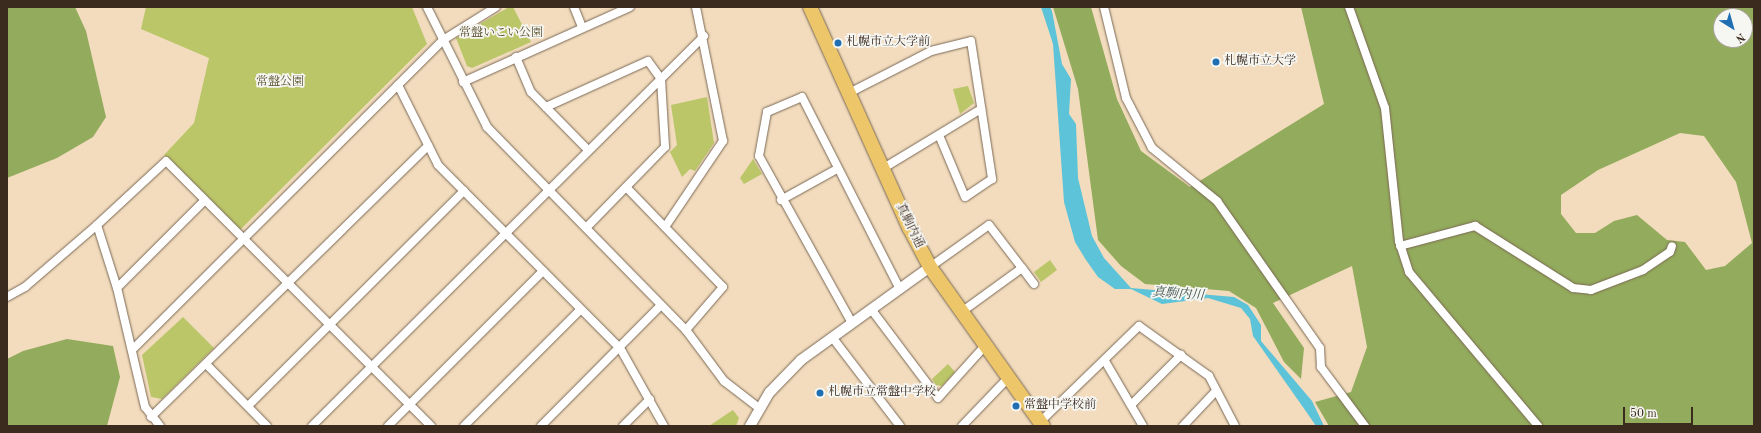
<!DOCTYPE html>
<html>
<head>
<meta charset="utf-8">
<style>
  body { margin:0 }
  #map { position:relative; width:1761px; height:433px; overflow:hidden; background:#f2dcbd; font-family:"Old Standard TT","Noto Serif JP",serif }
  div>[style] { position:absolute }
  [style*='--x'] { left:calc(var(--x)*1px); top:calc(var(--y)*1px); width:calc(var(--w)*1px); rotate:calc(var(--a)*1deg) }
  .green>* { inset:0; background:#bac668 }
  .forest>* { inset:0; background:#93ab5c }
  .water>* { inset:0; background:#5cc3d9 }
  .roads { filter:drop-shadow(0 0 1px #7b6856) drop-shadow(0 0 1px #7b6856) }
  .minor>* { height:8px; margin:-4px; padding:0 4px; transform-origin:4px; border-radius:4px; background:#fff }
  .tertiary>* { height:10px; margin:-5px; padding:0 5px; transform-origin:5px; border-radius:5px; background:#fff }
  .trunk>* { height:14px; margin:-7px; padding:0 7px; transform-origin:7px; border-radius:7px; background:#ecc669 }
  .dots>* { width:11px; height:11px; translate:-50% -50%; box-sizing:border-box; border:2px solid #f6f6f2; border-radius:50% }
  span { translate:-50% -50%; white-space:nowrap; text-align:center; line-height:1.15; -webkit-text-stroke:3.5px #f6f6f2; paint-order:stroke }
  .park-label { font-size:12px; color:#5b5130 }
  .poi-label { font-size:12px; color:#3b2a1e }
  .left { translate:0 -50%; text-align:left }
  .street-label { font-size:12px; color:#3b2a1e }
  .water-label { font-size:13px; color:#455856; font-style:italic }
  .frame { position:absolute; inset:0; border:8px solid #3b2a1e; pointer-events:none }
  .north { position:absolute; left:1713px; top:8px; width:40px; height:40px; box-sizing:border-box; background:#f6f6f2; border:1px solid #aba49d; border-radius:50%; rotate:143deg; font-size:11px; font-weight:700; line-height:16px; text-align:center; color:#3b2a1e }
  .north::after { content:''; display:block; margin:auto; width:14px; height:18px; background:#1f6fb2; clip-path:polygon(50% 0,100% 100%,50% 72%,0 100%) }
  .scale { position:absolute; left:1623px; top:407px; width:70px; height:18px; box-sizing:border-box; border:2px solid #3b2a1e; border-top:0; padding-left:5px; font-size:12px; line-height:14px; white-space:nowrap; color:#3b2a1e; -webkit-text-stroke:3px #f6f6f2; paint-order:stroke }
</style>
</head>
<body>
<div id="map">
  <div class="green">
    <div style="clip-path:polygon(146px 7px,412px 7px,427px 44px,240px 230px,164px 155px,194px 123px,209px 58px,141px 29px)"></div>
    <div style="clip-path:polygon(509px 7px,513px 7px,531px 42px,472px 68px,467px 66px,456px 38px)"></div>
    <div style="clip-path:polygon(968px 86px,974px 103px,960px 114px,953px 89px)"></div>
    <div style="clip-path:polygon(707px 97px,714px 143px,695px 171px,690px 169px,682px 177px,670px 152px,677px 145px,671px 105px)"></div>
    <div style="clip-path:polygon(753px 159px,762px 174px,744px 184px,740px 178px)"></div>
    <div style="clip-path:polygon(1050px 260px,1057px 270px,1041px 282px,1034px 272px)"></div>
    <div style="clip-path:polygon(183px 317px,214px 348px,162px 399px,151px 397px,142px 355px)"></div>
    <div style="clip-path:polygon(948px 364px,955px 372px,942px 386px,936px 385px,932px 379px)"></div>
    <div style="clip-path:polygon(733px 410px,739px 418px,736px 426px,709px 426px)"></div>
  </div>
  <div class="forest">
    <div style="clip-path:polygon(7px 7px,75px 7px,86px 31px,106px 117px,93px 137px,57px 158px,7px 178px)"></div>
    <div style="clip-path:polygon(evenodd,1053px 7px,1091px 7px,1117px 99px,1141px 151px,1190px 187px,1324px 104px,1301px 7px,1754px 7px,1754px 426px,1329px 426px,1315px 402px,1351px 392px,1367px 347px,1352px 266px,1273px 303px,1304px 348px,1301px 379px,1284px 362px,1256px 308px,1229px 291px,1145px 284px,1121px 266px,1098px 240px,1078px 89px,1053px 7px,1721px 16px,1745px 16px,1745px 40px,1721px 40px,1721px 16px,1053px 7px,1680px 133px,1704px 136px,1736px 182px,1752px 243px,1725px 266px,1706px 270px,1685px 242px,1667px 240px,1637px 215px,1614px 221px,1595px 233px,1576px 233px,1561px 214px,1561px 195px,1598px 170px,1680px 133px)"></div>
    <div style="clip-path:polygon(67px 339px,113px 346px,120px 377px,107px 426px,7px 426px,7px 359px,23px 351px)"></div>
  </div>
  <div class="water">
    <div style="clip-path:polygon(1041px 7px,1050px 7px,1052px 11px,1062px 64px,1071px 79px,1069px 114px,1076px 124px,1078px 178px,1092px 236px,1104px 258px,1131px 288px,1234px 297px,1248px 305px,1261px 325px,1261px 341px,1312px 401px,1324px 426px,1316px 426px,1305px 410px,1253px 336px,1250px 319px,1241px 308px,1208px 298px,1162px 304px,1131px 289px,1115px 289px,1098px 277px,1086px 260px,1075px 242px,1064px 202px,1053px 44px)"></div>
  </div>
  <div class="roads">
    <div class="minor">
      <div style="--x:427;--y:7;--w:134;--a:63.4"></div>
      <div style="--x:487;--y:127;--w:284;--a:45.6"></div>
      <div style="--x:686;--y:330;--w:64;--a:53.3"></div>
      <div style="--x:724;--y:381;--w:44;--a:37.6"></div>
      <div style="--x:574;--y:7;--w:22;--a:68"></div>
      <div style="--x:1104;--y:7;--w:94;--a:76.4"></div>
      <div style="--x:1126;--y:98;--w:56;--a:62.5"></div>
      <div style="--x:1152;--y:148;--w:84;--a:39.2"></div>
      <div style="--x:1217;--y:201;--w:179;--a:55"></div>
      <div style="--x:1320;--y:348;--w:19;--a:87"></div>
      <div style="--x:1321;--y:367;--w:74;--a:53.3"></div>
      <div style="--x:1349;--y:7;--w:107;--a:70.4"></div>
      <div style="--x:1385;--y:108;--w:134;--a:84"></div>
      <div style="--x:1399;--y:241;--w:33;--a:72"></div>
      <div style="--x:1409;--y:272;--w:201;--a:50"></div>
      <div style="--x:516;--y:57;--w:38;--a:67"></div>
      <div style="--x:531;--y:92;--w:81;--a:45.5"></div>
      <div style="--x:463;--y:82;--w:183;--a:-24.2"></div>
      <div style="--x:398;--y:85;--w:89;--a:63.4"></div>
      <div style="--x:438;--y:165;--w:258;--a:45.2"></div>
      <div style="--x:620;--y:348;--w:90;--a:60.6"></div>
      <div style="--x:849;--y:93;--w:92;--a:-27.1"></div>
      <div style="--x:931;--y:51;--w:41;--a:-14"></div>
      <div style="--x:971;--y:41;--w:140;--a:81.3"></div>
      <div style="--x:992;--y:179;--w:32;--a:146"></div>
      <div style="--x:965;--y:197;--w:67;--a:-112.8"></div>
      <div style="--x:546;--y:107;--w:112;--a:-24.3"></div>
      <div style="--x:648;--y:61;--w:22;--a:54"></div>
      <div style="--x:661;--y:79;--w:68;--a:86.6"></div>
      <div style="--x:665;--y:147;--w:113;--a:134.3"></div>
      <div style="--x:882;--y:169;--w:116;--a:-31.2"></div>
      <div style="--x:626;--y:187;--w:139;--a:45.9"></div>
      <div style="--x:723;--y:287;--w:57;--a:130.7"></div>
      <div style="--x:781;--y:200;--w:64;--a:-29"></div>
      <div style="--x:665;--y:227;--w:104;--a:-56"></div>
      <div style="--x:723;--y:141;--w:137;--a:-101.4"></div>
      <div style="--x:1400;--y:246;--w:78;--a:-14.9"></div>
      <div style="--x:1475;--y:226;--w:116;--a:32.3"></div>
      <div style="--x:1573;--y:288;--w:18;--a:6"></div>
      <div style="--x:1591;--y:290;--w:56;--a:-21"></div>
      <div style="--x:1643;--y:270;--w:32;--a:-34"></div>
      <div style="--x:1670;--y:252;--w:6;--a:-72"></div>
      <div style="--x:930;--y:267;--w:72;--a:-35.4"></div>
      <div style="--x:989;--y:225;--w:54;--a:52.5"></div>
      <div style="--x:1022;--y:268;--w:77;--a:144"></div>
      <div style="--x:1022;--y:268;--w:20;--a:53"></div>
      <div style="--x:117;--y:288;--w:124;--a:-45"></div>
      <div style="--x:7;--y:297;--w:21;--a:-29"></div>
      <div style="--x:25;--y:287;--w:95;--a:-40.7"></div>
      <div style="--x:871;--y:309;--w:111;--a:53"></div>
      <div style="--x:938;--y:398;--w:69;--a:-48"></div>
      <div style="--x:852;--y:323;--w:191;--a:-119.1"></div>
      <div style="--x:759;--y:156;--w:45;--a:-79.7"></div>
      <div style="--x:767;--y:112;--w:38;--a:-23"></div>
      <div style="--x:802;--y:97;--w:216;--a:63"></div>
      <div style="--x:832;--y:337;--w:112;--a:52.6"></div>
      <div style="--x:132;--y:350;--w:439;--a:-44.9"></div>
      <div style="--x:443;--y:40;--w:62;--a:-31.9"></div>
      <div style="--x:1105;--y:361;--w:75;--a:59.7"></div>
      <div style="--x:206;--y:364;--w:87;--a:45.5"></div>
      <div style="--x:1131;--y:405;--w:71;--a:-45"></div>
      <div style="--x:248;--y:406;--w:305;--a:-44.9"></div>
      <div style="--x:151;--y:417;--w:388;--a:-44.4"></div>
      <div style="--x:1040;--y:422;--w:138;--a:-44.1"></div>
      <div style="--x:1139;--y:326;--w:86;--a:35.5"></div>
      <div style="--x:1209;--y:376;--w:56;--a:62.5"></div>
      <div style="--x:160;--y:426;--w:24;--a:-128"></div>
      <div style="--x:145;--y:407;--w:122;--a:-103.2"></div>
      <div style="--x:117;--y:288;--w:66;--a:-107.6"></div>
      <div style="--x:97;--y:225;--w:94;--a:-42.8"></div>
      <div style="--x:166;--y:161;--w:375;--a:45"></div>
      <div style="--x:312;--y:426;--w:553;--a:-44.85"></div>
      <div style="--x:388;--y:426;--w:219;--a:-45"></div>
      <div style="--x:464;--y:426;--w:165;--a:-45"></div>
      <div style="--x:541;--y:426;--w:170;--a:-45.2"></div>
      <div style="--x:623;--y:426;--w:38;--a:-45"></div>
      <div style="--x:962;--y:426;--w:66;--a:-46.2"></div>
      <div style="--x:1183;--y:426;--w:47;--a:-46.7"></div>
    </div>
    <div class="tertiary">
      <div style="--x:750;--y:426;--w:39;--a:-60"></div>
      <div style="--x:770;--y:392;--w:45;--a:-45.9"></div>
      <div style="--x:801;--y:360;--w:159;--a:-35.8"></div>
    </div>
    <div class="trunk">
      <div style="--x:810;--y:7;--w:243;--a:65.8"></div>
      <div style="--x:910;--y:229;--w:43;--a:62.2"></div>
      <div style="--x:930;--y:267;--w:195;--a:54.6"></div>
    </div>
  </div>
  <div class="dots">
    <div style="left:838px;top:43px;background:#1f6fb2"></div>
    <div style="left:1216px;top:62px;background:#1f6fb2"></div>
    <div style="left:820px;top:393px;background:#1f6fb2"></div>
    <div style="left:1016px;top:406px;background:#1f6fb2"></div>
  </div>
  <div class="park-label">
    <span style="left:501px;top:34px">常盤いこい公園</span>
    <span style="left:280px;top:83px">常盤公園</span>
  </div>
  <div class="poi-label">
    <span class="left" style="left:846px;top:43px">札幌市立大学前</span>
    <span class="left" style="left:1224px;top:62px">札幌市立大学</span>
    <span class="left" style="left:828px;top:393px">札幌市立常盤中学校</span>
    <span class="left" style="left:1024px;top:406px">常盤中学校前</span>
  </div>
  <div class="street-label">
    <span style="left:909px;top:226px;rotate:64deg">真駒内通</span>
  </div>
  <div class="water-label">
    <span style="left:1178px;top:295px;rotate:4deg">真駒内川</span>
  </div>
  <div class="frame"></div>
  <div class="north">N</div>
  <div class="scale">50 m</div>
</div>
</body>
</html>
